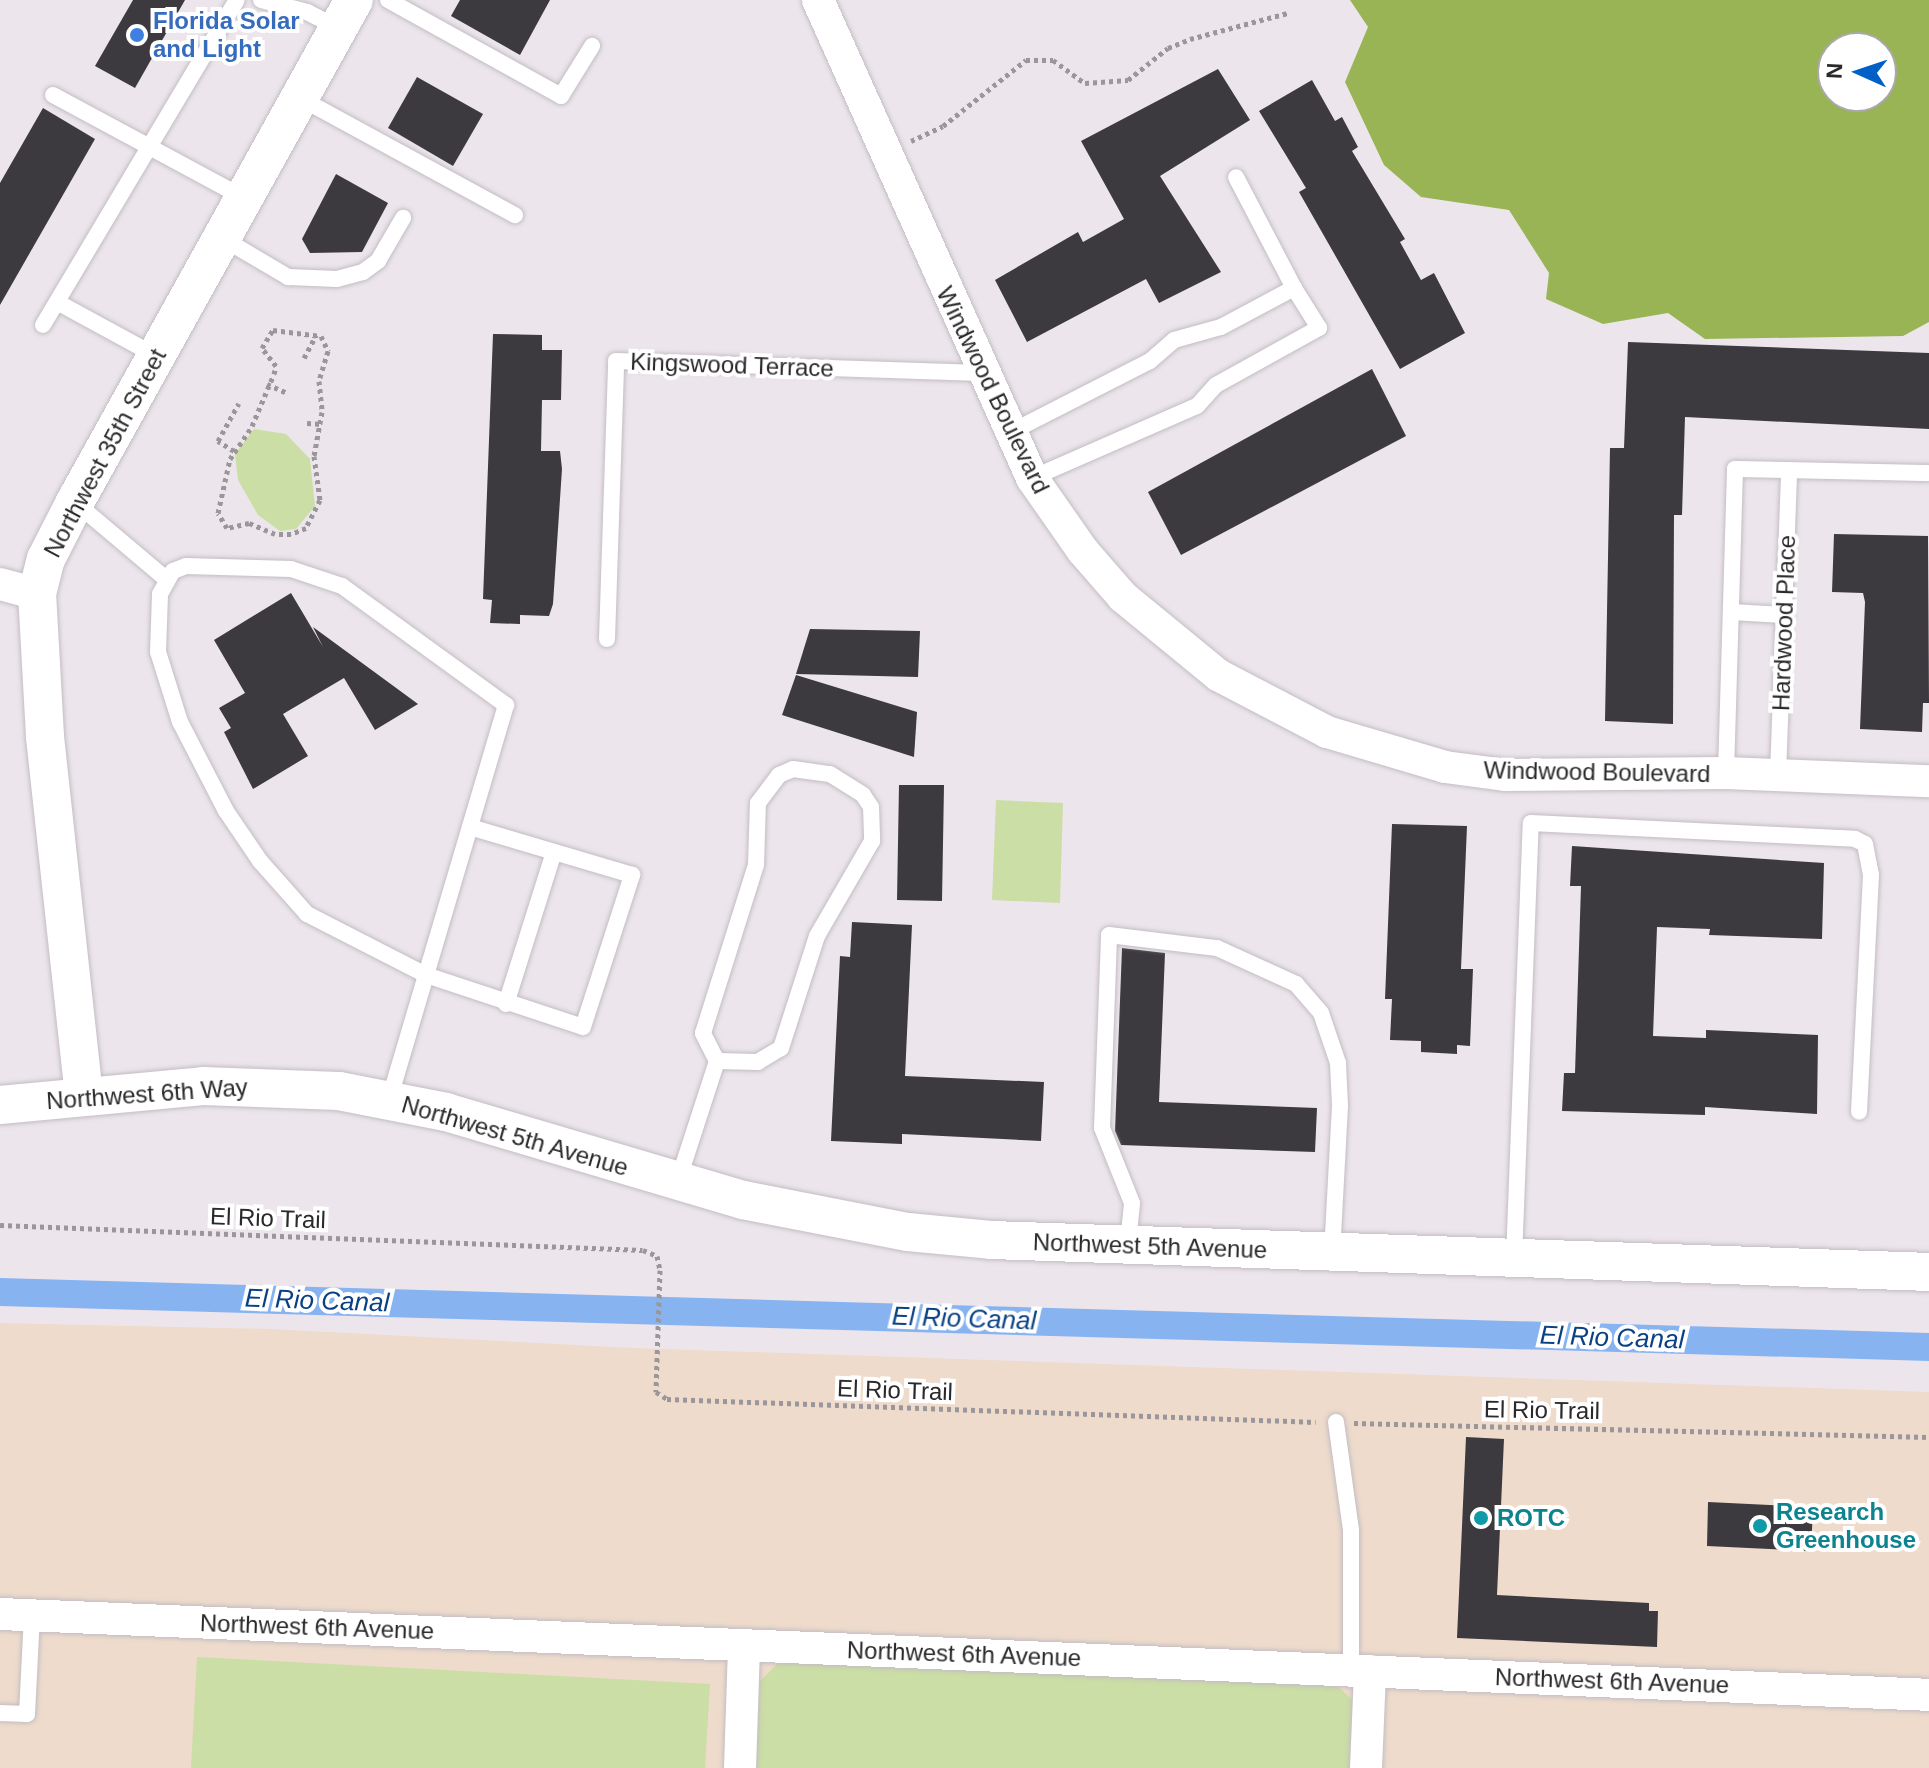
<!DOCTYPE html>
<html>
<head>
<meta charset="utf-8">
<style>
  body { margin:0 }
  #map { position:relative; width:1929px; height:1768px; overflow:hidden; background:#ece6ec; font-family:Helvetica,sans-serif }
  div>[style] { position:absolute }
  [style*='--x'] { left:calc(var(--x)*1px); top:calc(var(--y)*1px); width:calc(var(--w)*1px); rotate:calc(var(--a)*1deg) }
  .education>* { inset:0; background:#eedbcb }
  .green>* { inset:0; background:#cbdea5 }
  .forest>* { inset:0; background:#98b455 }
  .canal>* { height:28px; margin:-14px; padding:0 14px; transform-origin:14px; border-radius:14px; background:#87b3f1 }
  .building>* { inset:0; background:#3c393f }
  .path>* { height:5px; margin-top:-2.5px; transform-origin:0; background:repeating-linear-gradient(90deg,#9a969a 0 4px,transparent 0 8px) }
  .roads { filter:drop-shadow(0 0 2px #c3bdc3) drop-shadow(0 0 2px #c3bdc3) }
  .service>* { height:16px; margin:-8px; padding:0 8px; transform-origin:8px; border-radius:8px; background:#fff }
  .minor>* { height:32px; margin:-16px; padding:0 16px; transform-origin:16px; border-radius:16px; background:#fff }
  .tertiary>* { height:38px; margin:-19px; padding:0 19px; transform-origin:19px; border-radius:19px; background:#fff }
  .dots>* { width:22px; height:22px; translate:-50% -50%; box-sizing:border-box; border:4px solid #fff; border-radius:50% }
  span { translate:-50% -50%; white-space:nowrap; text-align:center; line-height:1.15; -webkit-text-stroke:8px #fff; paint-order:stroke }
  .shop-label { font-size:24px; color:#366cbe; font-weight:700 }
  .left { translate:0 -50%; text-align:left }
  .street-label { font-size:24px; color:#2b292b }
  .culture-label { font-size:24px; color:#0d838f; font-weight:700 }
  .water-label { font-size:26px; color:#094184; font-style:italic }
  .north { position:absolute; left:1817px; top:32px; width:80px; height:80px; box-sizing:border-box; background:#fff; border:2px solid #aaa9aa; border-radius:50%; rotate:273deg; font-size:22px; font-weight:700; line-height:32px; text-align:center; color:#2b292b }
  .north::after { content:''; display:block; margin:auto; width:28px; height:36px; background:#0060c8; clip-path:polygon(50% 0,100% 100%,50% 72%,0 100%) }
</style>
</head>
<body>
<div id="map">
  <div class="education">
    <div style="clip-path:polygon(0 1323px,271px 1329px,634px 1348px,1929px 1392px,1929px 1768px,0 1768px)"></div>
  </div>
  <div class="green">
    <div style="clip-path:polygon(254px 429px,286px 434px,310px 459px,315px 506px,296px 529px,280px 531px,258px 515px,238px 480px,235px 454px)"></div>
    <div style="clip-path:polygon(996px 800px,1063px 803px,1060px 903px,992px 900px)"></div>
    <div style="clip-path:polygon(197px 1657px,710px 1684px,705px 1768px,191px 1768px)"></div>
    <div style="clip-path:polygon(780px 1661px,1337px 1686px,1355px 1702px,1352px 1768px,756px 1768px,760px 1681px)"></div>
  </div>
  <div class="forest">
    <div style="clip-path:polygon(evenodd,1350px 0,1929px 0,1929px 322px,1903px 336px,1705px 339px,1668px 313px,1603px 324px,1546px 299px,1549px 273px,1509px 210px,1421px 197px,1384px 165px,1345px 82px,1368px 27px,1350px 0,1833px 48px,1881px 48px,1881px 96px,1833px 96px,1833px 48px)"></div>
  </div>
  <div class="canal">
    <div style="--x:0;--y:1292;--w:1930;--a:1.63"></div>
  </div>
  <div class="building">
    <div style="clip-path:polygon(133px 0,185px 0,135px 88px,95px 66px)"></div>
    <div style="clip-path:polygon(460px 0,550px 0,520px 55px,451px 16px)"></div>
    <div style="clip-path:polygon(1218px 69px,1250px 120px,1160px 176px,1221px 272px,1159px 303px,1146px 279px,1027px 342px,995px 280px,1078px 232px,1083px 242px,1124px 219px,1081px 141px)"></div>
    <div style="clip-path:polygon(417px 77px,483px 114px,453px 166px,388px 128px)"></div>
    <div style="clip-path:polygon(1312px 80px,1335px 121px,1342px 117px,1358px 147px,1352px 151px,1405px 239px,1400px 242px,1421px 280px,1434px 273px,1465px 333px,1400px 369px,1299px 192px,1306px 188px,1259px 111px)"></div>
    <div style="clip-path:polygon(43px 108px,95px 139px,0 305px,0 183px)"></div>
    <div style="clip-path:polygon(336px 174px,388px 203px,362px 252px,310px 253px,302px 239px)"></div>
    <div style="clip-path:polygon(493px 334px,542px 335px,542px 350px,562px 350px,561px 400px,542px 400px,541px 451px,560px 451px,562px 469px,553px 604px,549px 616px,520px 615px,520px 624px,490px 623px,492px 600px,483px 599px)"></div>
    <div style="clip-path:polygon(1628px 342px,1929px 353px,1929px 429px,1685px 417px,1682px 515px,1674px 515px,1673px 724px,1605px 721px,1610px 448px,1624px 448px)"></div>
    <div style="clip-path:polygon(1372px 369px,1406px 436px,1181px 555px,1148px 492px)"></div>
    <div style="clip-path:polygon(1834px 534px,1928px 536px,1929px 703px,1923px 703px,1922px 732px,1860px 729px,1865px 602px,1863px 593px,1832px 592px)"></div>
    <div style="clip-path:polygon(291px 593px,323px 647px,313px 627px,418px 704px,375px 730px,344px 678px,283px 714px,308px 756px,253px 789px,224px 732px,231px 728px,219px 708px,245px 693px,214px 640px)"></div>
    <div style="clip-path:polygon(810px 629px,920px 631px,918px 677px,796px 674px)"></div>
    <div style="clip-path:polygon(796px 675px,917px 712px,914px 757px,782px 715px)"></div>
    <div style="clip-path:polygon(899px 785px,944px 785px,942px 901px,897px 900px)"></div>
    <div style="clip-path:polygon(1392px 824px,1467px 826px,1461px 969px,1473px 969px,1470px 1046px,1457px 1045px,1457px 1054px,1421px 1052px,1421px 1041px,1390px 1040px,1392px 999px,1385px 999px)"></div>
    <div style="clip-path:polygon(1572px 846px,1824px 863px,1822px 939px,1709px 935px,1710px 929px,1657px 927px,1653px 1036px,1706px 1038px,1706px 1030px,1818px 1035px,1817px 1114px,1705px 1107px,1705px 1115px,1562px 1111px,1564px 1073px,1575px 1073px,1581px 886px,1570px 886px)"></div>
    <div style="clip-path:polygon(852px 922px,912px 925px,905px 1076px,1044px 1082px,1041px 1141px,902px 1134px,902px 1144px,831px 1141px,840px 956px,850px 957px)"></div>
    <div style="clip-path:polygon(1122px 948px,1165px 953px,1159px 1102px,1317px 1108px,1315px 1152px,1121px 1145px,1115px 1131px)"></div>
    <div style="clip-path:polygon(1466px 1437px,1504px 1439px,1497px 1595px,1649px 1603px,1649px 1611px,1658px 1611px,1657px 1647px,1457px 1638px)"></div>
    <div style="clip-path:polygon(1708px 1502px,1813px 1507px,1811px 1551px,1707px 1546px)"></div>
  </div>
  <div class="path">
    <div style="--x:911;--y:141;--w:35;--a:-25"></div>
    <div style="--x:943;--y:126;--w:106;--a:-38.5"></div>
    <div style="--x:1026;--y:60;--w:27;--a:0"></div>
    <div style="--x:1053;--y:60;--w:39;--a:36"></div>
    <div style="--x:1085;--y:83;--w:43;--a:-4"></div>
    <div style="--x:1128;--y:80;--w:51;--a:-38.7"></div>
    <div style="--x:1168;--y:48;--w:24;--a:-22"></div>
    <div style="--x:1190;--y:39;--w:101;--a:-14.9"></div>
    <div style="--x:273;--y:330;--w:48;--a:7.1"></div>
    <div style="--x:321;--y:336;--w:17;--a:65"></div>
    <div style="--x:328;--y:351;--w:31;--a:107"></div>
    <div style="--x:319;--y:381;--w:31;--a:84"></div>
    <div style="--x:322;--y:412;--w:45;--a:100.3"></div>
    <div style="--x:314;--y:456;--w:44;--a:82.2"></div>
    <div style="--x:320;--y:500;--w:31;--a:117"></div>
    <div style="--x:306;--y:528;--w:16;--a:158"></div>
    <div style="--x:291;--y:534;--w:16;--a:180"></div>
    <div style="--x:275;--y:534;--w:28;--a:-157"></div>
    <div style="--x:249;--y:523;--w:23;--a:167"></div>
    <div style="--x:227;--y:528;--w:17;--a:-121"></div>
    <div style="--x:218;--y:513;--w:55;--a:-77.5"></div>
    <div style="--x:230;--y:459;--w:40;--a:-56"></div>
    <div style="--x:252;--y:426;--w:56;--a:-67.1"></div>
    <div style="--x:274;--y:374;--w:8;--a:-76"></div>
    <div style="--x:276;--y:366;--w:23;--a:-128"></div>
    <div style="--x:262;--y:348;--w:21;--a:-59"></div>
    <div style="--x:304;--y:358;--w:26;--a:-62"></div>
    <div style="--x:267;--y:384;--w:20;--a:24"></div>
    <div style="--x:307;--y:423;--w:14;--a:4"></div>
    <div style="--x:234;--y:451;--w:19;--a:-148"></div>
    <div style="--x:218;--y:441;--w:43;--a:-61.1"></div>
    <div style="--x:0;--y:1225;--w:643;--a:2.23"></div>
    <div style="--x:643;--y:1250;--w:15;--a:23"></div>
    <div style="--x:657;--y:1256;--w:14;--a:78"></div>
    <div style="--x:660;--y:1270;--w:122;--a:91.9"></div>
    <div style="--x:656;--y:1392;--w:13;--a:32"></div>
    <div style="--x:667;--y:1399;--w:649;--a:2.03"></div>
    <div style="--x:1354;--y:1423;--w:575;--a:1.39"></div>
  </div>
  <div class="roads">
    <div class="service">
      <div style="--x:261;--y:0;--w:48;--a:14.6"></div>
      <div style="--x:307;--y:12;--w:36;--a:27"></div>
      <div style="--x:388;--y:0;--w:198;--a:29"></div>
      <div style="--x:561;--y:96;--w:59;--a:-58.2"></div>
      <div style="--x:53;--y:95;--w:217;--a:28.3"></div>
      <div style="--x:300;--y:98;--w:245;--a:28.6"></div>
      <div style="--x:222;--y:238;--w:77;--a:30.6"></div>
      <div style="--x:288;--y:277;--w:49;--a:2.3"></div>
      <div style="--x:337;--y:279;--w:27;--a:-15"></div>
      <div style="--x:363;--y:272;--w:19;--a:-36"></div>
      <div style="--x:378;--y:261;--w:50;--a:-59.8"></div>
      <div style="--x:57;--y:302;--w:113;--a:28.6"></div>
      <div style="--x:43;--y:325;--w:378;--a:-59.2"></div>
      <div style="--x:1009;--y:433;--w:158;--a:-27.1"></div>
      <div style="--x:1150;--y:361;--w:32;--a:-41"></div>
      <div style="--x:1174;--y:340;--w:49;--a:-15.5"></div>
      <div style="--x:1221;--y:327;--w:83;--a:-28.1"></div>
      <div style="--x:1294;--y:288;--w:125;--a:-117.6"></div>
      <div style="--x:1032;--y:478;--w:180;--a:-23.6"></div>
      <div style="--x:1197;--y:406;--w:28;--a:-48"></div>
      <div style="--x:1216;--y:385;--w:118;--a:-29"></div>
      <div style="--x:1319;--y:328;--w:47;--a:-122"></div>
      <div style="--x:76;--y:503;--w:118;--a:40.2"></div>
      <div style="--x:186;--y:566;--w:105;--a:1.6"></div>
      <div style="--x:291;--y:569;--w:54;--a:18.4"></div>
      <div style="--x:342;--y:586;--w:203;--a:36"></div>
      <div style="--x:506;--y:705;--w:282;--a:106.5"></div>
      <div style="--x:426;--y:975;--w:134;--a:-152.9"></div>
      <div style="--x:307;--y:914;--w:71;--a:-131.6"></div>
      <div style="--x:260;--y:861;--w:60;--a:-124.2"></div>
      <div style="--x:226;--y:811;--w:100;--a:-117.3"></div>
      <div style="--x:180;--y:722;--w:73;--a:-107.4"></div>
      <div style="--x:158;--y:652;--w:58;--a:-88"></div>
      <div style="--x:160;--y:594;--w:26;--a:-61"></div>
      <div style="--x:173;--y:571;--w:14;--a:-21"></div>
      <div style="--x:1731;--y:612;--w:53;--a:3.2"></div>
      <div style="--x:607;--y:639;--w:278;--a:-88.1"></div>
      <div style="--x:616;--y:361;--w:365;--a:1.9"></div>
      <div style="--x:1726;--y:773;--w:304;--a:-88.3"></div>
      <div style="--x:1735;--y:469;--w:193;--a:1.2"></div>
      <div style="--x:1778;--y:775;--w:305;--a:-87.9"></div>
      <div style="--x:506;--y:1004;--w:159;--a:-72.5"></div>
      <div style="--x:389;--y:1100;--w:130;--a:-73.5"></div>
      <div style="--x:426;--y:975;--w:165;--a:18.3"></div>
      <div style="--x:583;--y:1027;--w:160;--a:-72.1"></div>
      <div style="--x:632;--y:875;--w:169;--a:-163.5"></div>
      <div style="--x:678;--y:1181;--w:126;--a:-72"></div>
      <div style="--x:717;--y:1061;--w:31;--a:-117"></div>
      <div style="--x:703;--y:1033;--w:176;--a:-72.5"></div>
      <div style="--x:756;--y:865;--w:62;--a:-88.2"></div>
      <div style="--x:758;--y:803;--w:35;--a:-53"></div>
      <div style="--x:779;--y:775;--w:15;--a:-23"></div>
      <div style="--x:793;--y:769;--w:37;--a:8"></div>
      <div style="--x:830;--y:774;--w:39;--a:32"></div>
      <div style="--x:863;--y:795;--w:14;--a:56"></div>
      <div style="--x:871;--y:807;--w:34;--a:88"></div>
      <div style="--x:872;--y:841;--w:110;--a:120.1"></div>
      <div style="--x:817;--y:936;--w:118;--a:107.8"></div>
      <div style="--x:781;--y:1048;--w:27;--a:149"></div>
      <div style="--x:758;--y:1062;--w:41;--a:-178.6"></div>
      <div style="--x:1128;--y:1244;--w:41;--a:-84.4"></div>
      <div style="--x:1132;--y:1203;--w:81;--a:-111.8"></div>
      <div style="--x:1102;--y:1128;--w:193;--a:-87.9"></div>
      <div style="--x:1109;--y:935;--w:109;--a:6.9"></div>
      <div style="--x:1217;--y:948;--w:87;--a:24.5"></div>
      <div style="--x:1296;--y:984;--w:38;--a:49"></div>
      <div style="--x:1321;--y:1013;--w:53;--a:71.2"></div>
      <div style="--x:1338;--y:1063;--w:43;--a:87.3"></div>
      <div style="--x:1340;--y:1106;--w:147;--a:93.1"></div>
      <div style="--x:1514;--y:1259;--w:436;--a:-87.8"></div>
      <div style="--x:1531;--y:823;--w:324;--a:2.8"></div>
      <div style="--x:1855;--y:839;--w:11;--a:27"></div>
      <div style="--x:1865;--y:844;--w:32;--a:79"></div>
      <div style="--x:1871;--y:875;--w:237;--a:92.9"></div>
      <div style="--x:1336;--y:1422;--w:109;--a:82.1"></div>
      <div style="--x:1351;--y:1530;--w:140;--a:90"></div>
      <div style="--x:0;--y:1713;--w:27;--a:2"></div>
      <div style="--x:27;--y:1714;--w:99;--a:-87.1"></div>
    </div>
    <div class="minor">
      <div style="--x:818;--y:0;--w:524;--a:65.88"></div>
      <div style="--x:1032;--y:478;--w:89;--a:55.1"></div>
      <div style="--x:1083;--y:551;--w:61;--a:49"></div>
      <div style="--x:1123;--y:597;--w:123;--a:39.4"></div>
      <div style="--x:1218;--y:675;--w:123;--a:27.6"></div>
      <div style="--x:1327;--y:732;--w:123;--a:16.5"></div>
      <div style="--x:1445;--y:767;--w:62;--a:7.5"></div>
      <div style="--x:1506;--y:775;--w:220;--a:-0.5"></div>
      <div style="--x:1726;--y:773;--w:203;--a:2.3"></div>
      <div style="--x:0;--y:584;--w:38;--a:15"></div>
      <div style="--x:0;--y:1614;--w:1931;--a:2.4"></div>
      <div style="--x:740;--y:1768;--w:123;--a:-88.1"></div>
      <div style="--x:1366;--y:1768;--w:97;--a:-87.6"></div>
    </div>
    <div class="tertiary">
      <div style="--x:84;--y:1096;--w:362;--a:-96.2"></div>
      <div style="--x:45;--y:736;--w:142;--a:-93.2"></div>
      <div style="--x:37;--y:594;--w:36;--a:-76"></div>
      <div style="--x:46;--y:559;--w:64;--a:-63"></div>
      <div style="--x:75;--y:502;--w:574;--a:-60.94"></div>
      <div style="--x:0;--y:1105;--w:204;--a:-5.3"></div>
      <div style="--x:203;--y:1086;--w:136;--a:2.1"></div>
      <div style="--x:339;--y:1091;--w:109;--a:11.1"></div>
      <div style="--x:446;--y:1112;--w:310;--a:16.5"></div>
      <div style="--x:743;--y:1200;--w:168;--a:11"></div>
      <div style="--x:908;--y:1232;--w:83;--a:5.5"></div>
      <div style="--x:991;--y:1240;--w:939;--a:1.95"></div>
    </div>
  </div>
  <div class="dots">
    <div style="left:137px;top:35px;background:#3f7fe0"></div>
    <div style="left:1481px;top:1518px;background:#0f9aa8"></div>
    <div style="left:1760px;top:1526px;background:#0f9aa8"></div>
  </div>
  <div class="shop-label">
    <span class="left" style="left:153px;top:35px">Florida Solar<br>and Light</span>
  </div>
  <div class="street-label">
    <span style="left:732px;top:365px;rotate:2deg">Kingswood Terrace</span>
    <span style="left:993px;top:390px;rotate:64deg">Windwood Boulevard</span>
    <span style="left:105px;top:453px;rotate:-62deg">Northwest 35th Street</span>
    <span style="left:1784px;top:623px;rotate:-88deg">Hardwood Place</span>
    <span style="left:1597px;top:772px;rotate:1deg">Windwood Boulevard</span>
    <span style="left:147px;top:1094px;rotate:-4deg">Northwest 6th Way</span>
    <span style="left:515px;top:1136px;rotate:16deg">Northwest 5th Avenue</span>
    <span style="left:268px;top:1218px;rotate:2deg">El Rio Trail</span>
    <span style="left:1150px;top:1246px;rotate:2deg">Northwest 5th Avenue</span>
    <span style="left:895px;top:1390px;rotate:2deg">El Rio Trail</span>
    <span style="left:1542px;top:1410px;rotate:1deg">El Rio Trail</span>
    <span style="left:317px;top:1627px;rotate:2deg">Northwest 6th Avenue</span>
    <span style="left:964px;top:1654px;rotate:2deg">Northwest 6th Avenue</span>
    <span style="left:1612px;top:1681px;rotate:2deg">Northwest 6th Avenue</span>
  </div>
  <div class="culture-label">
    <span class="left" style="left:1776px;top:1526px">Research<br>Greenhouse</span>
    <span class="left" style="left:1497px;top:1518px">ROTC</span>
  </div>
  <div class="water-label">
    <span style="left:317px;top:1301px;rotate:2deg">El Rio Canal</span>
    <span style="left:964px;top:1319px;rotate:2deg">El Rio Canal</span>
    <span style="left:1612px;top:1338px;rotate:2deg">El Rio Canal</span>
  </div>
  <div class="north">N</div>
</div>
</body>
</html>
